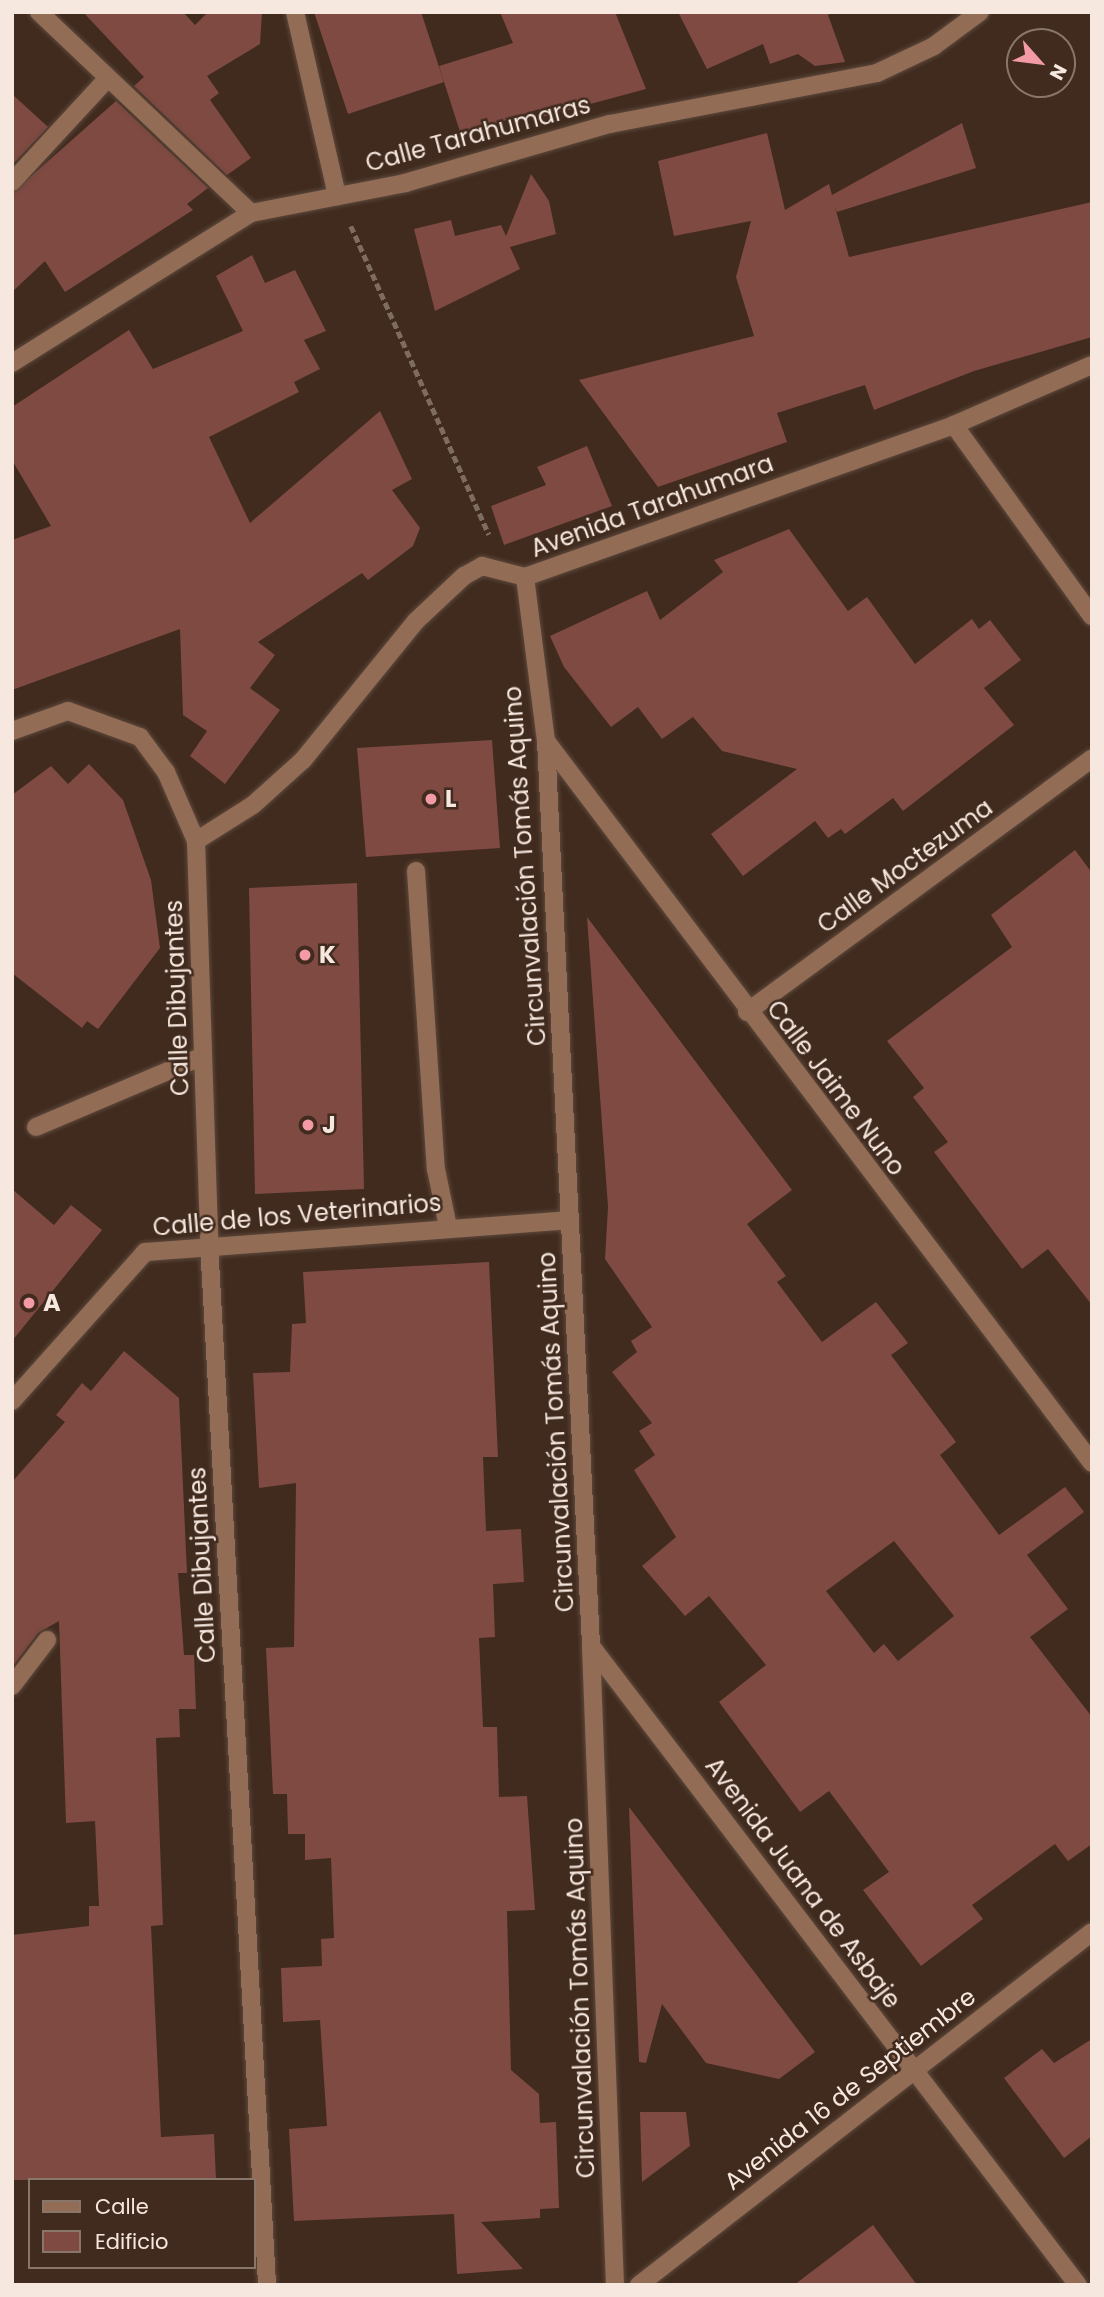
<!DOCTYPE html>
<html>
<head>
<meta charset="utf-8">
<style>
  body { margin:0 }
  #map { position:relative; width:1104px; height:2297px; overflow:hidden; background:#402b1e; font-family:Poppins,sans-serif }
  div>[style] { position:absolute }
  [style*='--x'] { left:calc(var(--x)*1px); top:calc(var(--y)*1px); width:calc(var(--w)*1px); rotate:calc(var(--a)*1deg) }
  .building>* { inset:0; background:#7f4a42 }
  .path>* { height:4.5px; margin-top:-2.25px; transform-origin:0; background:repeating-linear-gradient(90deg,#7e6c60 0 7px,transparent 0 10.5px) }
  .roads { filter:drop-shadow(0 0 2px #5d493d) drop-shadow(0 0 2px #5d493d) }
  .minor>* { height:18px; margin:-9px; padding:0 9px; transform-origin:9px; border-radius:9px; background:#936c55 }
  .dots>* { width:19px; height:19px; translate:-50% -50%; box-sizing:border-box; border:4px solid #402b1e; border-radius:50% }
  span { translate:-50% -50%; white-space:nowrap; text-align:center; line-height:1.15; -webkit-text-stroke:5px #402b1e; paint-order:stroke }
  .street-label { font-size:24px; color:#f6e7df }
  .poi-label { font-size:24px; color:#f6e7df; font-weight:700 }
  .left { translate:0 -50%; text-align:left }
  .frame { position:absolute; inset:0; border:14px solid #f6e7df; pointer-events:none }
  .legend { position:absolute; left:28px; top:2178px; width:228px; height:91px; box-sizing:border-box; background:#402b1e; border:2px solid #89766b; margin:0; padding:9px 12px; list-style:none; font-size:21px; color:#f6e7df }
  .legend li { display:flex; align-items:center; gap:14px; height:35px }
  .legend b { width:35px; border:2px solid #89766b }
  .north { position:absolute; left:1006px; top:28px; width:70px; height:70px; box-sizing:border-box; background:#402b1e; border:2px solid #89766b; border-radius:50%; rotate:118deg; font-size:19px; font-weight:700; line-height:28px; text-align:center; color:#f6e7df }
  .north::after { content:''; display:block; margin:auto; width:24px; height:32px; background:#f39aa7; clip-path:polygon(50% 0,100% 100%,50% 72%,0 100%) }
</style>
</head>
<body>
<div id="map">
  <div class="building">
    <div style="clip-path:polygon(83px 12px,183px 12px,195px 25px,208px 12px,262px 12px,260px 44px,207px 76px,219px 93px,210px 100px,251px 158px,227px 175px,134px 86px,144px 77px)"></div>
    <div style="clip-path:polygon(314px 12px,421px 12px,444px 82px,348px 114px)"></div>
    <div style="clip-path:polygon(500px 12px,615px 12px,646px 89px,542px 117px,539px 109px,461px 135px,439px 66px,513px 43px)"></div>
    <div style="clip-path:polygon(678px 12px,834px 12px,828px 15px,845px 62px,815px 66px,798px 54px,770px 64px,763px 44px,707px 69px)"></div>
    <div style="clip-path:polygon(12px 94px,48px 127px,12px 165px)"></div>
    <div style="clip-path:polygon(116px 101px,208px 188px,187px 204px,193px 210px,65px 292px,45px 261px,12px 292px,12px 193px)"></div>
    <div style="clip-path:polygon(962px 123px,976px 168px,837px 212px,835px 207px,849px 257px,1092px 202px,1092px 337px,974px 371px,874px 410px,865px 385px,777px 413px,787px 442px,658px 487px,579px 380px,754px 336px,736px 277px,751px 221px,674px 236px,658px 161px,767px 133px,785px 210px,829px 184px,832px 195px)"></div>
    <div style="clip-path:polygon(531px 174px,549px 201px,556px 234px,510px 247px,520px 269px,435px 311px,414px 229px,451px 220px,455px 236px,501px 225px,506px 236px)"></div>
    <div style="clip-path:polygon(252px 255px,265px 283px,295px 270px,326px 331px,304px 340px,320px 369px,294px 382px,299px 392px,209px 437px,250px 523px,380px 411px,412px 479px,392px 490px,420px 528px,413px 546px,368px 580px,362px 573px,258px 642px,275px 655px,250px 688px,280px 710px,225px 784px,190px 756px,207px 731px,183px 715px,180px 629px,12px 690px,12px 540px,51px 526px,12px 460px,12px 407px,129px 330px,153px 369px,243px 331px,216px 276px)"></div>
    <div style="clip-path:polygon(587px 446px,612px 506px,504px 545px,491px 506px,546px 485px,537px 467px)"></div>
    <div style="clip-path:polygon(789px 529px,848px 611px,867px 597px,915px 664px,972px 619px,979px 629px,990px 620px,1021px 660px,984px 688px,1014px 725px,903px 811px,893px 798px,845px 834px,841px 829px,828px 838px,815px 821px,743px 876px,711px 834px,797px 769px,722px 751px,693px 717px,662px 739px,638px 707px,611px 727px,564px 667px,550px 636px,647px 591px,660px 620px,723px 572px,714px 560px)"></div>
    <div style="clip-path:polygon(492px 740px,500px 848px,366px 857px,357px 748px)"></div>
    <div style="clip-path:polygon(89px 764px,123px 800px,151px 880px,160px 948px,98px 1029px,87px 1021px,82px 1028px,12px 973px,12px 795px,51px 766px,68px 784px)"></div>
    <div style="clip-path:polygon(1075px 850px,1092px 873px,1092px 1305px,1048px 1249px,1022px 1269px,934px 1152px,948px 1142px,913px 1097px,924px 1088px,887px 1041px,1012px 947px,991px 915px)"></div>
    <div style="clip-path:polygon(357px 883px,364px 1189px,255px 1194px,249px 888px)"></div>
    <div style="clip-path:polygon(evenodd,587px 917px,792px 1190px,747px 1224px,786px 1276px,777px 1282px,822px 1342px,876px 1302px,908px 1343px,891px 1355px,956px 1442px,940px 1455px,999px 1535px,1065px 1487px,1084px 1512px,1027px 1555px,1068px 1609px,1030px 1637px,1092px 1717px,1092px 1844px,1068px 1861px,1055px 1844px,972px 1905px,983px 1919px,921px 1966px,863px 1890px,889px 1872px,829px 1791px,800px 1812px,719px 1702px,766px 1665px,709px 1596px,685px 1616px,642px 1566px,676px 1537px,634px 1470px,655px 1455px,639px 1431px,652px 1423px,612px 1372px,637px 1352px,631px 1341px,652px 1327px,605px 1259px,608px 1207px,587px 917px,894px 1541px,954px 1616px,898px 1661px,884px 1644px,874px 1653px,826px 1591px,894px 1541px)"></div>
    <div style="clip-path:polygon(12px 1189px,54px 1225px,71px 1205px,102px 1230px,12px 1341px)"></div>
    <div style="clip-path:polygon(489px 1262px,498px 1457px,483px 1457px,486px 1531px,521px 1529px,524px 1582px,493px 1584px,495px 1637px,479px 1638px,483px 1727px,497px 1727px,499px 1797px,527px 1796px,535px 1910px,507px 1911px,511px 2070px,539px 2094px,540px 2123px,556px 2122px,559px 2208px,540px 2209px,540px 2218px,481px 2222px,523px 2269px,457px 2274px,454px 2214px,294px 2221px,289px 2129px,327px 2126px,320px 2020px,283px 2022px,281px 1968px,322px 1966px,321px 1939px,334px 1938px,331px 1858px,305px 1860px,305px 1834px,288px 1834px,287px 1794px,273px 1794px,266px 1648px,294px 1647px,296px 1483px,259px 1488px,253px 1373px,290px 1372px,292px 1324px,306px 1323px,303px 1272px)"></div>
    <div style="clip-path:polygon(124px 1351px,179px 1398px,187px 1573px,178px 1573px,184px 1655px,194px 1655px,196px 1709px,179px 1709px,180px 1737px,156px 1738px,163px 1925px,151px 1926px,161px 2137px,214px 2134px,216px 2180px,12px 2180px,12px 1935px,89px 1926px,89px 1906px,99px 1906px,95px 1821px,66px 1823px,59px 1621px,38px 1633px,12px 1667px,12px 1482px,65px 1422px,56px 1415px,82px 1383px,91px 1391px)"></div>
    <div style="clip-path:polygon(629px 1807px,815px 2052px,779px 2079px,706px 2063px,662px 2004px,646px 2063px,639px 2062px)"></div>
    <div style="clip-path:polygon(1092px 2039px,1092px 2136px,1064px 2158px,1004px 2078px,1042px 2049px,1054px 2063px)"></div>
    <div style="clip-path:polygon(640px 2112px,686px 2112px,690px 2146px,642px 2182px)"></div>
    <div style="clip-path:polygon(873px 2225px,917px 2285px,794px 2285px)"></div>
  </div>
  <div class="path">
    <div style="--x:351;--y:226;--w:338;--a:65.9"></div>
  </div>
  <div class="roads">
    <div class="minor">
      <div style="--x:39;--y:12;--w:292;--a:43.5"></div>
      <div style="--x:295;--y:12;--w:189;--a:77.1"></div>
      <div style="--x:12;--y:182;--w:140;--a:-47.3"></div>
      <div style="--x:12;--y:363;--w:282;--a:-32.1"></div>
      <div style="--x:251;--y:213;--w:157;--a:-11"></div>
      <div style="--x:405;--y:183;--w:213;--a:-16.1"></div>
      <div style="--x:610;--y:124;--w:272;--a:-10.8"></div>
      <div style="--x:877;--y:73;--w:63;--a:-25.3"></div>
      <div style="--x:934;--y:46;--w:57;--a:-36.5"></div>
      <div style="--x:954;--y:425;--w:236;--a:54.2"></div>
      <div style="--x:525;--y:577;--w:165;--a:82.7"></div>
      <div style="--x:546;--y:741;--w:906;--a:87.15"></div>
      <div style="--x:591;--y:1646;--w:639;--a:87.85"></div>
      <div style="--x:12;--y:731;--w:59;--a:-19.7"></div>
      <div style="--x:68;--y:711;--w:77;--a:19.9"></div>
      <div style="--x:140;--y:737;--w:44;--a:53.4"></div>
      <div style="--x:166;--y:772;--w:75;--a:66.5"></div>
      <div style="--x:196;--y:841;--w:402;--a:88.1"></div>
      <div style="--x:209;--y:1243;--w:1044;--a:86.81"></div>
      <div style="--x:546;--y:741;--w:905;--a:52.9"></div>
      <div style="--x:196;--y:841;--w:67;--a:-32.3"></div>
      <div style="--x:253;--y:805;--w:67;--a:-42"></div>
      <div style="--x:303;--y:760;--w:179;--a:-50.9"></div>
      <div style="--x:416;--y:621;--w:66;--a:-43.2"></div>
      <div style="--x:464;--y:576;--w:21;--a:-29"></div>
      <div style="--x:482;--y:566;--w:44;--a:14.3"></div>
      <div style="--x:525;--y:577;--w:455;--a:-19.5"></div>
      <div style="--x:954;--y:425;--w:150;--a:-23.5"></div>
      <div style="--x:416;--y:871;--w:299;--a:86.2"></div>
      <div style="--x:436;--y:1169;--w:59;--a:78.3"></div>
      <div style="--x:747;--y:1012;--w:428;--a:-36.3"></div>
      <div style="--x:36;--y:1127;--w:181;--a:-23"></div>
      <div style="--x:12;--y:1401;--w:200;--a:-48.2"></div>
      <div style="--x:145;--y:1252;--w:425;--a:-4.3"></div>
      <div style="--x:591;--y:1646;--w:803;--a:52.69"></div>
      <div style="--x:12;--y:1686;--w:58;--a:-52.7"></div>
      <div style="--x:639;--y:2285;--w:574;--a:-37.93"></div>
    </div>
  </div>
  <div class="dots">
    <div style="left:431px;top:799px;background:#f39aa7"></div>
    <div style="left:305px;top:955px;background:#f39aa7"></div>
    <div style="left:308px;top:1125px;background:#f39aa7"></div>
    <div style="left:29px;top:1303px;background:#f39aa7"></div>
  </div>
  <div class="street-label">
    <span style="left:478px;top:134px;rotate:-15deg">Calle Tarahumaras</span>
    <span style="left:652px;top:506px;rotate:-20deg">Avenida Tarahumara</span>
    <span style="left:525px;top:866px;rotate:-94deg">Circunvalación Tomás Aquino</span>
    <span style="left:905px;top:866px;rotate:-36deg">Calle Moctezuma</span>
    <span style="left:177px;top:998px;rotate:-92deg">Calle Dibujantes</span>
    <span style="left:836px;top:1088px;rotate:53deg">Calle Jaime Nuno</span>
    <span style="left:297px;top:1215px;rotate:-5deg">Calle de los Veterinarios</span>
    <span style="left:556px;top:1432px;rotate:-93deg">Circunvalación Tomás Aquino</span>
    <span style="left:202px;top:1565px;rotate:-93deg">Calle Dibujantes</span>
    <span style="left:803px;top:1883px;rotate:53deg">Avenida Juana de Asbaje</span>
    <span style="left:580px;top:1998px;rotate:-92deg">Circunvalación Tomás Aquino</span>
    <span style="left:850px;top:2089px;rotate:-38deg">Avenida 16 de Septiembre</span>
  </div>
  <div class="poi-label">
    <span class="left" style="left:445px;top:799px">L</span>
    <span class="left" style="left:319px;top:955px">K</span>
    <span class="left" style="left:322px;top:1125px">J</span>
    <span class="left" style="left:43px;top:1303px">A</span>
  </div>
  <div class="frame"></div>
  <ul class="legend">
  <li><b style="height:9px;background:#936c55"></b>Calle</li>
  <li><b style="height:19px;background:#7f4a42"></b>Edificio</li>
  </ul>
  <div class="north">N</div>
</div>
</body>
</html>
